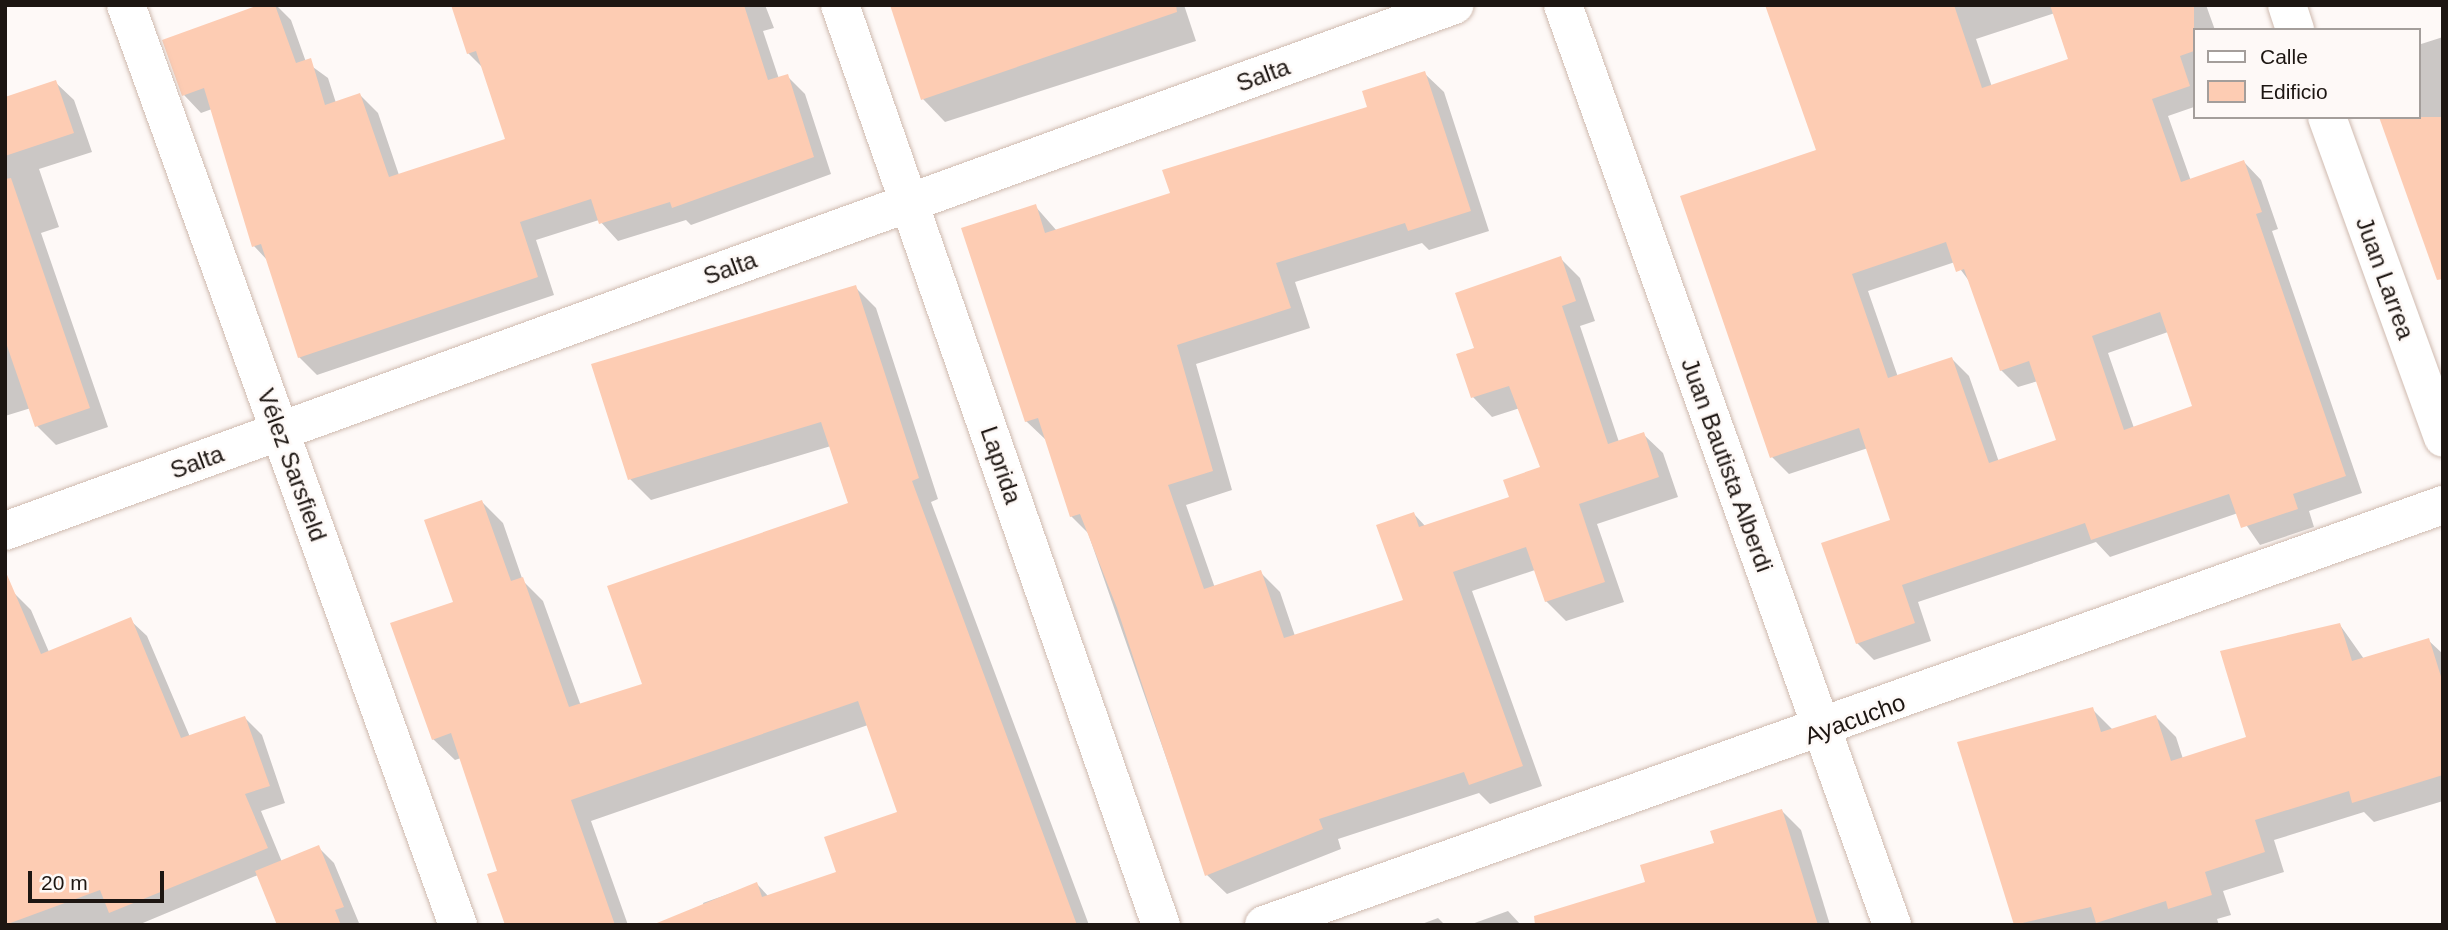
<!DOCTYPE html>
<html>
<head>
<meta charset="utf-8">
<style>
  body { margin:0 }
  #map { position:relative; width:2448px; height:930px; overflow:hidden; background:#fef9f7; font-family:Helvetica,sans-serif }
  div>[style] { position:absolute }
  [style*='--x'] { left:calc(var(--x)*1px); top:calc(var(--y)*1px); width:calc(var(--w)*1px); rotate:calc(var(--a)*1deg) }
  .shadow>* { inset:0; background:#0003 }
  .building>* { inset:0; background:#fdccb3 }
  .roads { filter:drop-shadow(0 0 2px #cfbaaf) drop-shadow(0 0 2px #cfbaaf) }
  .minor>* { height:38px; margin:-19px; padding:0 19px; transform-origin:19px; border-radius:19px; background:#fff }
  span { translate:-50% -50%; white-space:nowrap; text-align:center; line-height:1.15; -webkit-text-stroke:5px #fef9f7; paint-order:stroke }
  .street-label { font-size:24px; color:#1d1612 }
  .frame { position:absolute; inset:0; border:7px solid #1d1612; pointer-events:none }
  .legend { position:absolute; left:2193px; top:28px; width:228px; height:91px; box-sizing:border-box; background:#fef9f7; border:2px solid #a49e9b; margin:0; padding:9px 12px; list-style:none; font-size:21px; color:#1d1612 }
  .legend li { display:flex; align-items:center; gap:14px; height:35px }
  .legend b { width:35px; border:2px solid #a49e9b }
  .scale { position:absolute; left:28px; top:871px; width:136px; height:32px; box-sizing:border-box; border:4px solid #1d1612; border-top:0; padding-left:9px; font-size:21px; line-height:24px; white-space:nowrap; color:#1d1612; -webkit-text-stroke:5px #fef9f7; paint-order:stroke }
</style>
</head>
<body>
<div id="map">
  <div class="shadow">
    <div style="clip-path:polygon(264px 5px,276px 5px,291px 20px,306px 62px,328px 78px,336px 103px,360px 95px,378px 113px,399px 175px,508px 141px,484px 69px,468px 53px,452px 5px,765px 5px,774px 28px,763px 31px,779px 79px,787px 76px,805px 94px,831px 174px,691px 225px,686px 220px,618px 241px,599px 220px,536px 240px,554px 295px,317px 375px,299px 357px,268px 261px,254px 246px,212px 109px,201px 113px,184px 95px)"></div>
    <div style="clip-path:polygon(892px 5px,1184px 5px,1196px 41px,945px 122px,923px 99px)"></div>
    <div style="clip-path:polygon(evenodd,1767px 5px,2206px 5px,2215px 30px,2194px 30px,2194px 107px,2168px 116px,2191px 181px,2244px 162px,2261px 180px,2278px 229px,2272px 231px,2362px 493px,2309px 511px,2314px 527px,2260px 545px,2238px 513px,2110px 557px,2096px 542px,1918px 602px,1931px 641px,1874px 660px,1857px 643px,1893px 521px,1868px 448px,1789px 474px,1772px 457px,1818px 151px,1767px 5px,2055px 13px,2070px 60px,1992px 87px,1976px 39px,2055px 13px,1767px 5px,1955px 262px,1972px 285px,2001px 370px,2018px 387px,2038px 381px,2059px 441px,1999px 462px,1969px 376px,1952px 359px,1898px 377px,1868px 291px,1955px 262px,1767px 5px,2168px 332px,2194px 407px,2134px 428px,2108px 353px,2168px 332px)"></div>
    <div style="clip-path:polygon(2443px 37px,2443px 251px,2418px 117px,2418px 45px)"></div>
    <div style="clip-path:polygon(1424px 73px,1444px 92px,1489px 231px,1429px 250px,1422px 243px,1295px 282px,1310px 328px,1196px 364px,1232px 490px,1186px 505px,1215px 588px,1260px 572px,1280px 592px,1295px 636px,1406px 601px,1414px 514px,1426px 527px,1511px 498px,1542px 468px,1520px 408px,1492px 417px,1473px 397px,1476px 349px,1560px 258px,1580px 278px,1595px 321px,1580px 326px,1619px 442px,1643px 434px,1663px 453px,1678px 497px,1597px 524px,1624px 602px,1566px 621px,1546px 601px,1535px 570px,1472px 591px,1542px 786px,1490px 804px,1479px 793px,1338px 839px,1341px 849px,1227px 894px,1207px 875px,1088px 533px,1071px 516px,1046px 440px,1026px 421px,1035px 206px,1057px 231px,1172px 195px,1369px 108px)"></div>
    <div style="clip-path:polygon(55px 82px,74px 100px,92px 152px,39px 169px,59px 227px,41px 233px,108px 427px,56px 445px,37px 426px,31px 408px,5px 416px,5px 99px)"></div>
    <div style="clip-path:polygon(855px 287px,876px 308px,938px 499px,931px 502px,1089px 925px,710px 925px,703px 903px,757px 884px,769px 897px,838px 873px,899px 813px,868px 725px,591px 821px,628px 925px,507px 925px,499px 872px,461px 758px,455px 760px,433px 739px,455px 603px,482px 502px,503px 523px,523px 581px,543px 601px,581px 706px,644px 685px,851px 504px,831px 446px,651px 500px,630px 479px)"></div>
    <div style="clip-path:polygon(14px 593px,31px 610px,49px 652px,130px 620px,147px 636px,190px 737px,245px 718px,262px 735px,285px 803px,261px 811px,282px 862px,318px 847px,334px 863px,359px 923px,279px 925px,258px 875px,138px 925px,5px 925px)"></div>
    <div style="clip-path:polygon(2340px 625px,2364px 659px,2428px 640px,2443px 654px,2443px 801px,2374px 822px,2364px 812px,2274px 840px,2284px 872px,2223px 891px,2231px 915px,2217px 919px,2219px 925px,2016px 925px,1959px 743px,2092px 709px,2113px 730px,2156px 717px,2176px 737px,2183px 759px,2249px 738px)"></div>
    <div style="clip-path:polygon(1782px 811px,1801px 830px,1830px 925px,1592px 925px,1647px 883px)"></div>
    <div style="clip-path:polygon(1508px 911px,1521px 925px,1469px 925px)"></div>
    <div style="clip-path:polygon(1438px 918px,1445px 925px,1419px 925px)"></div>
  </div>
  <div class="building">
    <div style="clip-path:polygon(259px 5px,275px 5px,296px 63px,311px 58px,325px 105px,360px 93px,389px 177px,505px 139px,476px 51px,467px 54px,451px 5px,744px 5px,768px 80px,788px 74px,814px 157px,672px 208px,670px 202px,599px 224px,591px 199px,520px 222px,538px 277px,298px 358px,261px 244px,252px 247px,204px 88px,182px 96px,162px 40px)"></div>
    <div style="clip-path:polygon(890px 5px,1176px 5px,1177px 12px,921px 100px)"></div>
    <div style="clip-path:polygon(evenodd,1765px 5px,1954px 5px,1982px 88px,2068px 59px,2050px 5px,2194px 5px,2194px 51px,2180px 56px,2190px 86px,2152px 99px,2181px 182px,2244px 160px,2262px 212px,2256px 214px,2346px 476px,2293px 494px,2298px 509px,2241px 528px,2229px 494px,2091px 540px,2085px 523px,1902px 585px,1915px 623px,1856px 644px,1821px 543px,1890px 520px,1859px 428px,1770px 458px,1680px 196px,1816px 150px,1765px 5px,1946px 242px,1956px 272px,1964px 269px,2000px 371px,2029px 361px,2056px 440px,1989px 463px,1952px 357px,1888px 378px,1852px 274px,1946px 242px,1765px 5px,2160px 312px,2192px 406px,2124px 430px,2092px 336px,2160px 312px)"></div>
    <div style="clip-path:polygon(1425px 71px,1471px 211px,1408px 231px,1405px 223px,1276px 263px,1291px 308px,1177px 345px,1213px 471px,1168px 485px,1204px 589px,1261px 570px,1284px 638px,1403px 600px,1376px 525px,1414px 512px,1419px 527px,1509px 497px,1503px 480px,1540px 467px,1509px 386px,1471px 398px,1456px 354px,1474px 348px,1455px 293px,1561px 256px,1576px 301px,1562px 306px,1608px 444px,1644px 432px,1659px 477px,1579px 504px,1605px 582px,1545px 602px,1526px 547px,1453px 572px,1523px 766px,1469px 785px,1464px 772px,1319px 819px,1323px 829px,1205px 876px,1117px 608px,1080px 514px,1070px 517px,1038px 418px,1025px 422px,961px 228px,1036px 204px,1045px 233px,1170px 193px,1162px 170px,1367px 107px,1362px 91px)"></div>
    <div style="clip-path:polygon(56px 80px,74px 133px,5px 156px,5px 97px)"></div>
    <div style="clip-path:polygon(2379px 117px,2443px 117px,2443px 279px,2437px 280px)"></div>
    <div style="clip-path:polygon(11px 178px,90px 408px,35px 427px,5px 340px,5px 179px)"></div>
    <div style="clip-path:polygon(856px 285px,919px 478px,912px 481px,1077px 925px,652px 925px,757px 882px,762px 897px,836px 872px,824px 837px,897px 812px,858px 701px,571px 800px,615px 925px,505px 925px,487px 874px,497px 871px,451px 733px,432px 740px,390px 623px,453px 602px,424px 520px,482px 500px,511px 581px,523px 577px,569px 707px,642px 684px,607px 586px,848px 503px,821px 422px,628px 480px,591px 364px)"></div>
    <div style="clip-path:polygon(5px 570px,41px 654px,131px 617px,181px 738px,245px 716px,270px 786px,245px 794px,268px 848px,109px 913px,100px 890px,5px 925px)"></div>
    <div style="clip-path:polygon(2340px 623px,2352px 661px,2429px 638px,2443px 683px,2443px 775px,2352px 803px,2349px 791px,2255px 820px,2265px 852px,2205px 872px,2212px 895px,2168px 909px,2166px 901px,2096px 923px,2091px 907px,2014px 925px,1957px 742px,2093px 707px,2101px 732px,2156px 715px,2171px 761px,2246px 737px,2220px 651px)"></div>
    <div style="clip-path:polygon(1782px 809px,1818px 925px,1535px 925px,1534px 916px,1645px 882px,1640px 865px,1714px 843px,1710px 831px)"></div>
    <div style="clip-path:polygon(319px 845px,344px 907px,335px 910px,341px 925px,277px 925px,255px 871px)"></div>
  </div>
  <div class="roads">
    <div class="minor">
      <div style="--x:126;--y:5;--w:978;--a:70.16"></div>
      <div style="--x:840;--y:5;--w:974;--a:70.77"></div>
      <div style="--x:1563;--y:5;--w:977;--a:70.32"></div>
      <div style="--x:2287;--y:5;--w:26;--a:72"></div>
      <div style="--x:2327;--y:117;--w:341;--a:70.1"></div>
      <div style="--x:5;--y:531;--w:1542;--a:-19.95"></div>
      <div style="--x:1264;--y:925;--w:1252;--a:-19.61"></div>
    </div>
  </div>
  <div class="street-label">
    <span style="left:1263px;top:75px;rotate:-20deg">Salta</span>
    <span style="left:730px;top:268px;rotate:-20deg">Salta</span>
    <span style="left:2385px;top:278px;rotate:70deg">Juan Larrea</span>
    <span style="left:197px;top:462px;rotate:-20deg">Salta</span>
    <span style="left:292px;top:465px;rotate:70deg">Vélez Sarsfield</span>
    <span style="left:1001px;top:465px;rotate:71deg">Laprida</span>
    <span style="left:1727px;top:465px;rotate:70deg">Juan Bautista Alberdi</span>
    <span style="left:1855px;top:719px;rotate:-20deg">Ayacucho</span>
  </div>
  <div class="frame"></div>
  <ul class="legend">
  <li><b style="height:9px;background:#fff"></b>Calle</li>
  <li><b style="height:19px;background:#fdccb3"></b>Edificio</li>
  </ul>
  <div class="scale">20 m</div>
</div>
</body>
</html>
